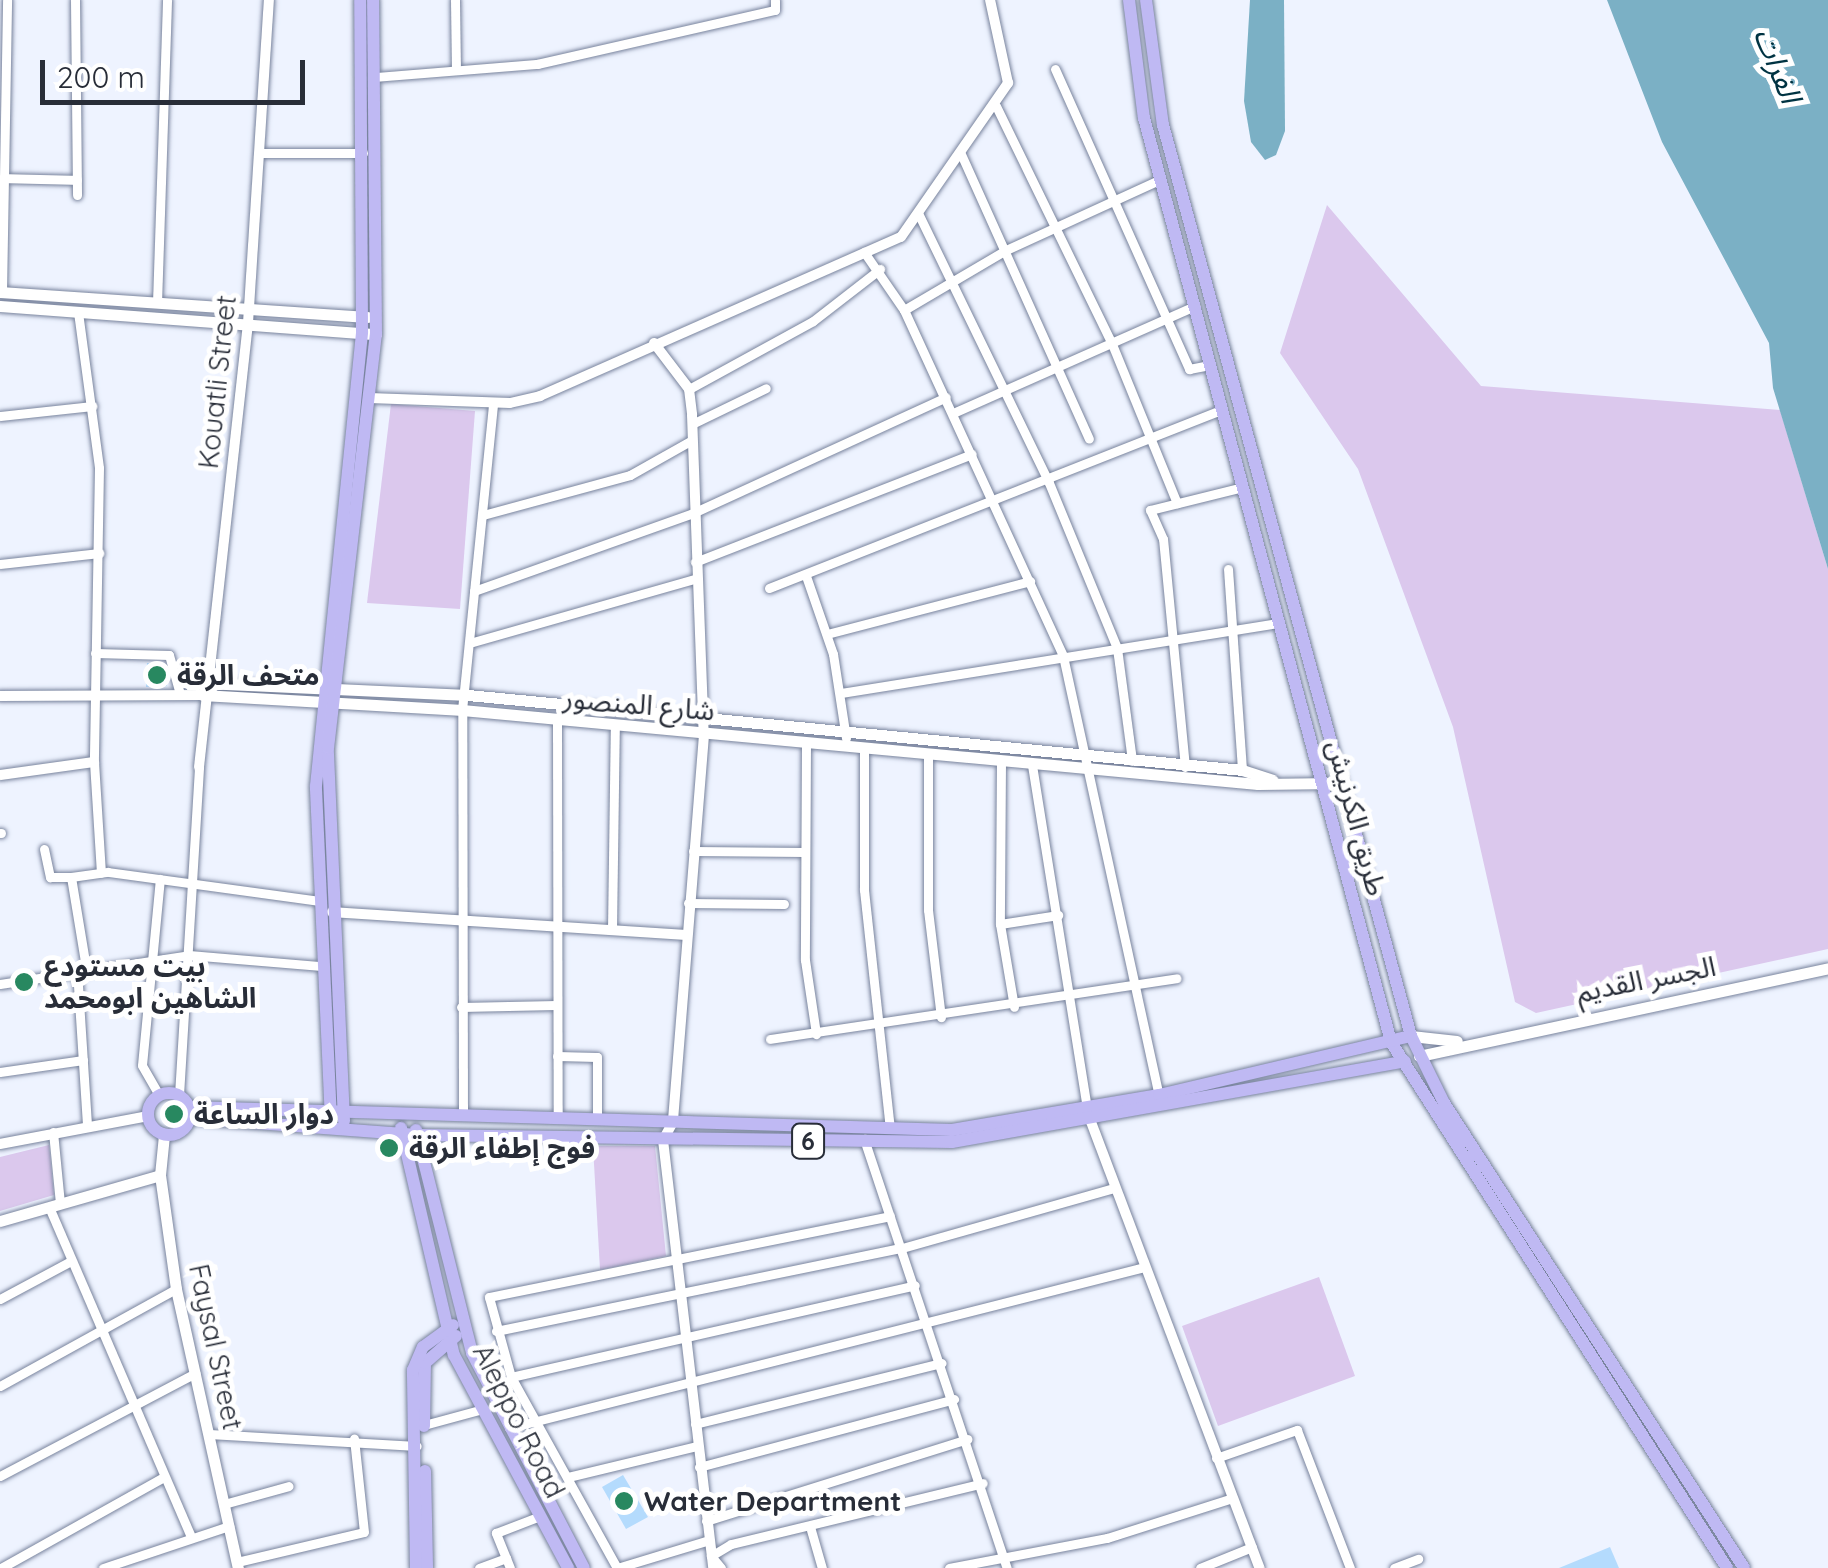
<!DOCTYPE html>
<html>
<head>
<meta charset="utf-8">
<style>
  body { margin:0 }
  #map { position:relative; width:1828px; height:1568px; overflow:hidden; background:#eef3ff; font-family:Quicksand,"Noto Sans Arabic",sans-serif }
  div>[style] { position:absolute }
  [style*='--x'] { left:calc(var(--x)*1px); top:calc(var(--y)*1px); width:calc(var(--w)*1px); rotate:calc(var(--a)*1deg) }
  .green>* { inset:0; background:#dbc8ed }
  .water>* { inset:0; background:#7bb0c5 }
  .building>* { inset:0; background:#b4dbfd }
  .roads { filter:drop-shadow(0 0 2px #78839d) drop-shadow(0 0 2px #78839d) }
  .minor>* { height:9px; margin:-4.5px; padding:0 4.5px; transform-origin:4.5px; border-radius:4.5px; background:#fff }
  .tertiary>* { height:10px; margin:-5px; padding:0 5px; transform-origin:5px; border-radius:5px; background:#fff }
  .secondary>* { height:11px; margin:-5.5px; padding:0 5.5px; transform-origin:5.5px; border-radius:5.5px; background:#fff }
  .primary>* { height:12px; margin:-6px; padding:0 6px; transform-origin:6px; border-radius:6px; background:#bfb9f3 }
  .primary>.ring { margin:-6px; padding:0; box-sizing:content-box; background:none; border:12px solid #bfb9f3; border-radius:50% }
  .dots>* { width:28px; height:28px; translate:-50% -50%; box-sizing:border-box; border:5px solid #fff; border-radius:50% }
  span { translate:-50% -50%; white-space:nowrap; text-align:center; line-height:1.15; -webkit-text-stroke:10px #fff; paint-order:stroke }
  .shield-label span { padding:2px 8px; background:#fff; border:2px solid; border-radius:8px; -webkit-text-stroke-width:0 }
  .shield-label { font-size:25px; color:#282d38; font-weight:700 }
  .street-label { font-size:28px; color:#282d38 }
  .poi-label { font-size:28px; color:#282d38; font-weight:700 }
  .left { translate:0 -50%; text-align:left }
  .water-label { font-size:30px; color:#003342; font-style:italic }
  .scale { position:absolute; left:40px; top:60px; width:265px; height:45px; box-sizing:border-box; border:5px solid #282d38; border-top:0; padding-left:12px; font-size:30px; line-height:35px; white-space:nowrap; color:#282d38; -webkit-text-stroke:8px #fff; paint-order:stroke }
</style>
</head>
<body>
<div id="map">
  <div class="green">
    <div style="clip-path:polygon(1327px 205px,1481px 386px,1780px 410px,1828px 569px,1828px 949px,1536px 1013px,1515px 1002px,1453px 727px,1358px 469px,1280px 353px)"></div>
    <div style="clip-path:polygon(391px 404px,475px 411px,460px 609px,367px 603px)"></div>
    <div style="clip-path:polygon(49px 1145px,54px 1195px,0 1211px,0 1157px)"></div>
    <div style="clip-path:polygon(593px 1146px,655px 1146px,666px 1256px,600px 1270px)"></div>
    <div style="clip-path:polygon(1319px 1277px,1355px 1376px,1218px 1426px,1182px 1326px)"></div>
  </div>
  <div class="water">
    <div style="clip-path:polygon(1250px 0,1284px 0,1285px 131px,1276px 155px,1265px 160px,1251px 142px,1244px 101px)"></div>
    <div style="clip-path:polygon(1607px 0,1828px 0,1828px 569px,1773px 388px,1769px 343px,1662px 142px)"></div>
  </div>
  <div class="building">
    <div style="clip-path:polygon(147px 663px,163px 663px,167px 686px,146px 687px)"></div>
    <div style="clip-path:polygon(623px 1475px,648px 1517px,626px 1529px,602px 1487px)"></div>
    <div style="clip-path:polygon(1610px 1547px,1619px 1568px,1559px 1568px)"></div>
  </div>
  <div class="roads">
    <div class="minor">
      <div style="--x:75;--y:0;--w:195;--a:89.4"></div>
      <div style="--x:455;--y:0;--w:70;--a:89.2"></div>
      <div style="--x:1055;--y:69;--w:329;--a:65.9"></div>
      <div style="--x:1189;--y:369;--w:21;--a:-11"></div>
      <div style="--x:375;--y:77;--w:163;--a:-4.6"></div>
      <div style="--x:537;--y:64;--w:244;--a:-12.8"></div>
      <div style="--x:775;--y:10;--w:10;--a:-90"></div>
      <div style="--x:996;--y:106;--w:265;--a:64"></div>
      <div style="--x:1112;--y:344;--w:172;--a:67.8"></div>
      <div style="--x:261;--y:153;--w:102;--a:0"></div>
      <div style="--x:961;--y:154;--w:312;--a:65.8"></div>
      <div style="--x:3;--y:178;--w:74;--a:1.5"></div>
      <div style="--x:918;--y:213;--w:300;--a:64.1"></div>
      <div style="--x:1049;--y:483;--w:178;--a:67.6"></div>
      <div style="--x:1117;--y:648;--w:114;--a:82.4"></div>
      <div style="--x:864;--y:252;--w:70;--a:55.4"></div>
      <div style="--x:904;--y:310;--w:381;--a:65.3"></div>
      <div style="--x:1063;--y:656;--w:449;--a:77.7"></div>
      <div style="--x:2;--y:292;--w:292;--a:-89"></div>
      <div style="--x:157;--y:303;--w:303;--a:-88.1"></div>
      <div style="--x:904;--y:310;--w:118;--a:-30.5"></div>
      <div style="--x:1006;--y:250;--w:170;--a:-24.6"></div>
      <div style="--x:78;--y:312;--w:157;--a:82.3"></div>
      <div style="--x:99;--y:468;--w:294;--a:91"></div>
      <div style="--x:94;--y:762;--w:111;--a:86.4"></div>
      <div style="--x:689;--y:389;--w:141;--a:-28.7"></div>
      <div style="--x:813;--y:321;--w:85;--a:-37.8"></div>
      <div style="--x:953;--y:413;--w:265;--a:-23.9"></div>
      <div style="--x:0;--y:416;--w:93;--a:-6.2"></div>
      <div style="--x:692;--y:424;--w:82;--a:-25.9"></div>
      <div style="--x:483;--y:515;--w:152;--a:-15.2"></div>
      <div style="--x:630;--y:475;--w:71;--a:-29.4"></div>
      <div style="--x:695;--y:562;--w:297;--a:-21.3"></div>
      <div style="--x:0;--y:564;--w:100;--a:-6.3"></div>
      <div style="--x:1228;--y:569;--w:201;--a:86"></div>
      <div style="--x:806;--y:576;--w:83;--a:70.9"></div>
      <div style="--x:833;--y:654;--w:85;--a:81.2"></div>
      <div style="--x:769;--y:588;--w:487;--a:-21.5"></div>
      <div style="--x:474;--y:591;--w:232;--a:-19.6"></div>
      <div style="--x:693;--y:513;--w:278;--a:-24.6"></div>
      <div style="--x:827;--y:634;--w:210;--a:-14.6"></div>
      <div style="--x:473;--y:642;--w:230;--a:-15.9"></div>
      <div style="--x:95;--y:653;--w:74;--a:1.5"></div>
      <div style="--x:169;--y:655;--w:41;--a:74.2"></div>
      <div style="--x:841;--y:693;--w:444;--a:-9.1"></div>
      <div style="--x:557;--y:722;--w:397;--a:89.9"></div>
      <div style="--x:806;--y:744;--w:216;--a:90.3"></div>
      <div style="--x:805;--y:960;--w:75;--a:81.5"></div>
      <div style="--x:864;--y:749;--w:141;--a:90"></div>
      <div style="--x:864;--y:890;--w:239;--a:83.8"></div>
      <div style="--x:928;--y:755;--w:155;--a:90"></div>
      <div style="--x:928;--y:910;--w:108;--a:83.1"></div>
      <div style="--x:1001;--y:762;--w:162;--a:90.4"></div>
      <div style="--x:1000;--y:924;--w:84;--a:80.4"></div>
      <div style="--x:1032;--y:765;--w:348;--a:80.9"></div>
      <div style="--x:1185;--y:767;--w:229;--a:-95.5"></div>
      <div style="--x:1163;--y:539;--w:32;--a:-114"></div>
      <div style="--x:1150;--y:510;--w:96;--a:-13.9"></div>
      <div style="--x:0;--y:833;--w:1;--a:0"></div>
      <div style="--x:44;--y:849;--w:29;--a:78"></div>
      <div style="--x:50;--y:877;--w:21;--a:0"></div>
      <div style="--x:71;--y:877;--w:92;--a:80.6"></div>
      <div style="--x:693;--y:851;--w:111;--a:0.5"></div>
      <div style="--x:71;--y:877;--w:37;--a:-8"></div>
      <div style="--x:108;--y:872;--w:213;--a:7.8"></div>
      <div style="--x:688;--y:903;--w:96;--a:0.6"></div>
      <div style="--x:1000;--y:924;--w:59;--a:-8.8"></div>
      <div style="--x:612;--y:930;--w:203;--a:-89.2"></div>
      <div style="--x:77;--y:970;--w:155;--a:86.3"></div>
      <div style="--x:0;--y:984;--w:191;--a:-8.7"></div>
      <div style="--x:189;--y:955;--w:130;--a:4.8"></div>
      <div style="--x:461;--y:1007;--w:95;--a:-1.2"></div>
      <div style="--x:770;--y:1039;--w:411;--a:-8.5"></div>
      <div style="--x:557;--y:1056;--w:40;--a:1.4"></div>
      <div style="--x:597;--y:1057;--w:63;--a:90"></div>
      <div style="--x:0;--y:1072;--w:84;--a:-8.2"></div>
      <div style="--x:159;--y:1095;--w:34;--a:-120"></div>
      <div style="--x:142;--y:1065;--w:187;--a:-84.5"></div>
      <div style="--x:179;--y:1095;--w:329;--a:-86.5"></div>
      <div style="--x:463;--y:1116;--w:406;--a:-90.1"></div>
      <div style="--x:462;--y:710;--w:309;--a:-84.2"></div>
      <div style="--x:53;--y:1132;--w:72;--a:84.4"></div>
      <div style="--x:864;--y:1139;--w:452;--a:71.6"></div>
      <div style="--x:49;--y:1207;--w:359;--a:66.7"></div>
      <div style="--x:0;--y:1299;--w:81;--a:-28.2"></div>
      <div style="--x:496;--y:1331;--w:414;--a:-11.6"></div>
      <div style="--x:902;--y:1248;--w:217;--a:-15.8"></div>
      <div style="--x:511;--y:1377;--w:414;--a:-12.8"></div>
      <div style="--x:0;--y:1386;--w:201;--a:-28.9"></div>
      <div style="--x:695;--y:1424;--w:254;--a:-13.9"></div>
      <div style="--x:424;--y:1425;--w:61;--a:-15.2"></div>
      <div style="--x:509;--y:1428;--w:652;--a:-14.21"></div>
      <div style="--x:209;--y:1434;--w:208;--a:3.3"></div>
      <div style="--x:1216;--y:1458;--w:86;--a:-19.1"></div>
      <div style="--x:1297;--y:1430;--w:148;--a:69"></div>
      <div style="--x:699;--y:1467;--w:264;--a:-14.9"></div>
      <div style="--x:0;--y:1476;--w:221;--a:-27.8"></div>
      <div style="--x:568;--y:1477;--w:133;--a:-13.5"></div>
      <div style="--x:224;--y:1504;--w:67;--a:-15.5"></div>
      <div style="--x:706;--y:1521;--w:274;--a:-17.4"></div>
      <div style="--x:811;--y:1530;--w:40;--a:74"></div>
      <div style="--x:237;--y:1562;--w:130;--a:-13.3"></div>
      <div style="--x:364;--y:1532;--w:94;--a:-96.1"></div>
      <div style="--x:1;--y:1568;--w:187;--a:-29.2"></div>
      <div style="--x:103;--y:1568;--w:133;--a:-18.4"></div>
      <div style="--x:479;--y:1568;--w:29;--a:-20"></div>
      <div style="--x:510;--y:1568;--w:38;--a:-112"></div>
      <div style="--x:496;--y:1533;--w:47;--a:-21.1"></div>
      <div style="--x:617;--y:1568;--w:218;--a:-119"></div>
      <div style="--x:511;--y:1377;--w:83;--a:-105.4"></div>
      <div style="--x:489;--y:1297;--w:409;--a:-11.4"></div>
      <div style="--x:617;--y:1568;--w:96;--a:-16.9"></div>
      <div style="--x:721;--y:1568;--w:16;--a:-130"></div>
      <div style="--x:711;--y:1556;--w:23;--a:-31"></div>
      <div style="--x:731;--y:1544;--w:259;--a:-13.6"></div>
      <div style="--x:949;--y:1568;--w:161;--a:-10.8"></div>
      <div style="--x:1107;--y:1538;--w:131;--a:-17.7"></div>
      <div style="--x:1200;--y:1568;--w:56;--a:-22"></div>
      <div style="--x:1394;--y:1568;--w:26;--a:-21"></div>
    </div>
    <div class="tertiary">
      <div style="--x:654;--y:343;--w:58;--a:52.7"></div>
      <div style="--x:689;--y:389;--w:26;--a:83"></div>
      <div style="--x:692;--y:415;--w:320;--a:87.9"></div>
      <div style="--x:704;--y:735;--w:388;--a:94.6"></div>
      <div style="--x:673;--y:1122;--w:21;--a:119"></div>
      <div style="--x:663;--y:1140;--w:431;--a:83.3"></div>
      <div style="--x:369;--y:398;--w:141;--a:2"></div>
      <div style="--x:510;--y:403;--w:31;--a:-13"></div>
      <div style="--x:540;--y:396;--w:394;--a:-23.8"></div>
      <div style="--x:901;--y:237;--w:188;--a:-55.2"></div>
      <div style="--x:1008;--y:83;--w:85;--a:-102.2"></div>
      <div style="--x:0;--y:696;--w:203;--a:-0.3"></div>
      <div style="--x:199;--y:767;--w:447;--a:-83.7"></div>
      <div style="--x:248;--y:323;--w:324;--a:-86.3"></div>
      <div style="--x:0;--y:775;--w:95;--a:-7.9"></div>
      <div style="--x:332;--y:912;--w:354;--a:3.7"></div>
      <div style="--x:1088;--y:1114;--w:485;--a:69.3"></div>
      <div style="--x:0;--y:1144;--w:151;--a:-10.7"></div>
    </div>
    <div class="secondary">
      <div style="--x:0;--y:292;--w:368;--a:3.9"></div>
      <div style="--x:0;--y:306;--w:377;--a:4.3"></div>
      <div style="--x:204;--y:683;--w:264;--a:2.6"></div>
      <div style="--x:468;--y:695;--w:778;--a:5.53"></div>
      <div style="--x:1242;--y:770;--w:32;--a:18"></div>
      <div style="--x:203;--y:695;--w:259;--a:3.3"></div>
      <div style="--x:462;--y:710;--w:799;--a:5.31"></div>
      <div style="--x:1258;--y:784;--w:79;--a:-0.7"></div>
      <div style="--x:1411;--y:1036;--w:46;--a:6.2"></div>
      <div style="--x:1419;--y:1056;--w:418;--a:-12.1"></div>
      <div style="--x:164;--y:1135;--w:40;--a:95.7"></div>
      <div style="--x:160;--y:1175;--w:115;--a:82"></div>
      <div style="--x:176;--y:1289;--w:286;--a:77.5"></div>
      <div style="--x:0;--y:1221;--w:166;--a:-16"></div>
    </div>
    <div class="primary">
      <div style="--x:1129;--y:0;--w:119;--a:82.8"></div>
      <div style="--x:1144;--y:118;--w:956;--a:75.03"></div>
      <div style="--x:1391;--y:1042;--w:624;--a:57.43"></div>
      <div style="--x:1146;--y:0;--w:126;--a:82.3"></div>
      <div style="--x:1163;--y:125;--w:944;--a:74.77"></div>
      <div style="--x:1411;--y:1036;--w:75;--a:63.8"></div>
      <div style="--x:1444;--y:1103;--w:553;--a:57.17"></div>
      <div class="ring" style="left:148px;top:1093px;width:30px;height:30px"></div>
      <div style="--x:189;--y:1107;--w:763;--a:1.73"></div>
      <div style="--x:952;--y:1130;--w:210;--a:-9.6"></div>
      <div style="--x:1159;--y:1095;--w:259;--a:-13.2"></div>
      <div style="--x:190;--y:1118;--w:228;--a:4.3"></div>
      <div style="--x:417;--y:1135;--w:535;--a:0.75"></div>
      <div style="--x:952;--y:1142;--w:460;--a:-10.1"></div>
      <div style="--x:331;--y:1120;--w:334;--a:-92.6"></div>
      <div style="--x:316;--y:786;--w:456;--a:-84.2"></div>
      <div style="--x:362;--y:332;--w:332;--a:-90.3"></div>
      <div style="--x:344;--y:1121;--w:373;--a:-92.5"></div>
      <div style="--x:328;--y:748;--w:417;--a:-83.4"></div>
      <div style="--x:376;--y:334;--w:334;--a:-90.5"></div>
      <div style="--x:401;--y:1128;--w:233;--a:76.9"></div>
      <div style="--x:454;--y:1355;--w:242;--a:61.8"></div>
      <div style="--x:416;--y:1130;--w:230;--a:75.9"></div>
      <div style="--x:472;--y:1353;--w:242;--a:62.5"></div>
      <div style="--x:424;--y:1426;--w:63;--a:-89.1"></div>
      <div style="--x:425;--y:1363;--w:41;--a:-41.1"></div>
      <div style="--x:425;--y:1471;--w:97;--a:88.8"></div>
      <div style="--x:416;--y:1568;--w:198;--a:-90.9"></div>
      <div style="--x:413;--y:1370;--w:25;--a:-67"></div>
      <div style="--x:423;--y:1347;--w:37;--a:-36"></div>
    </div>
  </div>
  <div class="dots">
    <div style="left:157px;top:675px;background:#288860"></div>
    <div style="left:24px;top:982px;background:#288860"></div>
    <div style="left:174px;top:1114px;background:#288860"></div>
    <div style="left:389px;top:1148px;background:#288860"></div>
    <div style="left:624px;top:1501px;background:#288860"></div>
  </div>
  <div class="shield-label">
    <span style="left:808px;top:1141px">6</span>
  </div>
  <div class="street-label">
    <span style="left:217px;top:382px;rotate:-84deg">Kouatli Street</span>
    <span style="left:639px;top:704px;rotate:5deg">شارع المنصور</span>
    <span style="left:1357px;top:818px;rotate:75deg">طريق الكرنيش</span>
    <span style="left:1646px;top:979px;rotate:-11deg">الجسر القديم</span>
    <span style="left:216px;top:1347px;rotate:78deg">Faysal Street</span>
    <span style="left:519px;top:1421px;rotate:63deg">Aleppo Road</span>
  </div>
  <div class="poi-label">
    <span class="left" style="left:177px;top:675px">متحف الرقة</span>
    <span class="left" style="left:44px;top:982px">بيت مستودع<br>الشاهين ابومحمد</span>
    <span class="left" style="left:194px;top:1114px">دوار الساعة</span>
    <span class="left" style="left:409px;top:1148px">فوج إطفاء الرقة</span>
    <span class="left" style="left:644px;top:1501px">Water Department</span>
  </div>
  <div class="water-label">
    <span style="left:1778px;top:65px;rotate:68deg">الفرات</span>
  </div>
  <div class="scale">200 m</div>
</div>
</body>
</html>
